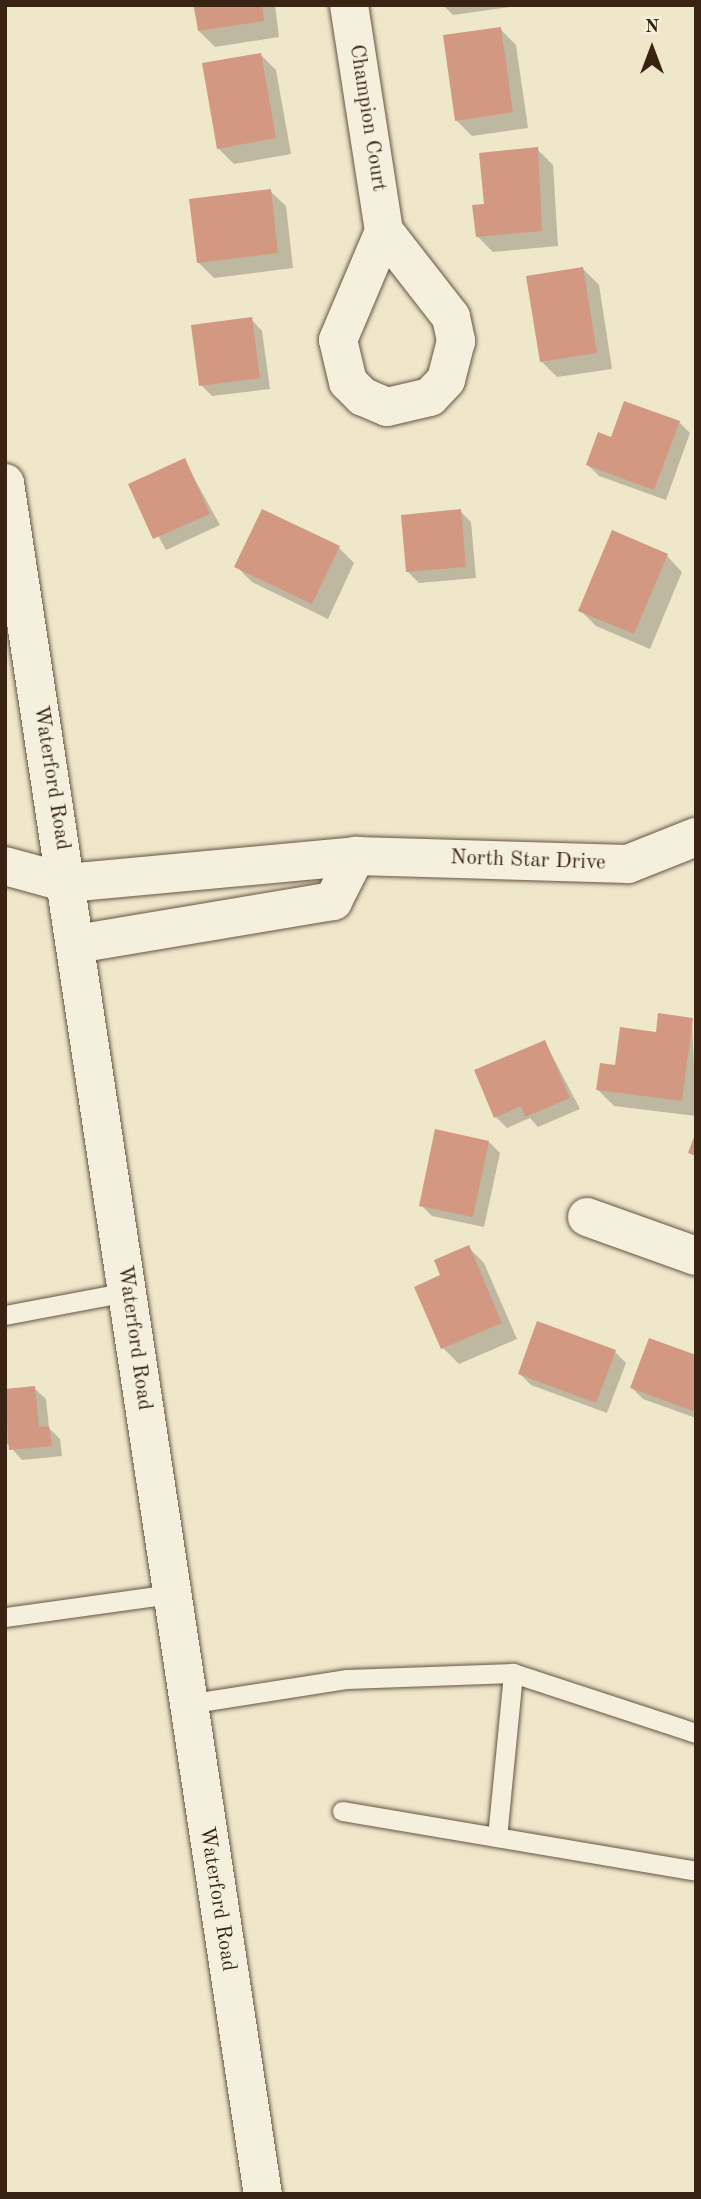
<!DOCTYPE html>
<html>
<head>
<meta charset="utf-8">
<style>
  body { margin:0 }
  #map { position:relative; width:701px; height:2199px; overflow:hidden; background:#efe7ca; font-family:"Old Standard TT",serif }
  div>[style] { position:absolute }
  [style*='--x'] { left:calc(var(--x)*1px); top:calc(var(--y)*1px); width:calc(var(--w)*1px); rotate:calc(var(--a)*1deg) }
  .shadow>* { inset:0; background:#0003 }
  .building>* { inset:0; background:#d39882 }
  .roads { filter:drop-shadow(0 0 2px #665542) drop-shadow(0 0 2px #665542) }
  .lane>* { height:19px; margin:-9.5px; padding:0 9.5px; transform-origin:9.5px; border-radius:9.5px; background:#f5efdd }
  .street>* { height:38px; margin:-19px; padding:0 19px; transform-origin:19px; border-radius:19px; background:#f5efdd }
  .secondary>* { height:38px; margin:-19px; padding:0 19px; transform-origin:19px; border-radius:19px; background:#f5efdd }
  span { translate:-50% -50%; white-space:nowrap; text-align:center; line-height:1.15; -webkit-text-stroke:7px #f5efdd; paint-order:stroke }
  .street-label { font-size:21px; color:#392414 }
  .frame { position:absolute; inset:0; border:7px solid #392414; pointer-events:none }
  .north { position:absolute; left:617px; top:14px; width:70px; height:70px; -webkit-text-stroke:5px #f5efdd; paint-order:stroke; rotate:0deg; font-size:19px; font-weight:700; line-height:28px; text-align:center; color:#392414 }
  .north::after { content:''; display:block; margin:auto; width:24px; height:32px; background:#392414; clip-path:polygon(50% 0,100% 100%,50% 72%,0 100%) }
</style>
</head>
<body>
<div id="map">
  <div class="shadow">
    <div style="clip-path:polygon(193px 5px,275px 5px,279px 37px,215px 47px,199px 31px)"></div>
    <div style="clip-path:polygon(443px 5px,509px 5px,510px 7px,453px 15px)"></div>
    <div style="clip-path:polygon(500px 29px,516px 45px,528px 128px,472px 136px,456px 120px)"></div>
    <div style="clip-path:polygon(260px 54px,276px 70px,291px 154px,234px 164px,218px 148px)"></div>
    <div style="clip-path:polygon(537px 149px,553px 165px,558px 246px,493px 252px,477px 236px,486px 205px)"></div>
    <div style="clip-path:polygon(270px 191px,286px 206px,293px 268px,214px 278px,198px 262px)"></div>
    <div style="clip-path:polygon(583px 269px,599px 285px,612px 369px,557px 377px,541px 361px)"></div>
    <div style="clip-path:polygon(251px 319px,262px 331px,270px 389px,212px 396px,201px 385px)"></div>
    <div style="clip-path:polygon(679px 422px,690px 433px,666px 500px,599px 476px,588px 465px,612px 439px)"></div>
    <div style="clip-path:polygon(184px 460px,220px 525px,166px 550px,130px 485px)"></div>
    <div style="clip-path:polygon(460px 511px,471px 522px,476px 578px,419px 583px,408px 572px)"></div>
    <div style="clip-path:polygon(339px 548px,354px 563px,328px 619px,252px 582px,236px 566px)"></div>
    <div style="clip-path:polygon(667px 556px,682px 572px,650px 649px,596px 626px,580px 610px)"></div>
    <div style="clip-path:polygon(692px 1019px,696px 1116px,614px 1106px,598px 1090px,657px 1034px)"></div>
    <div style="clip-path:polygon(545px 1042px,580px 1109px,538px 1127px,530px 1118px,507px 1128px,496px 1117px)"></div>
    <div style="clip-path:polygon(489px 1142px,500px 1153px,484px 1227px,432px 1216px,421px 1205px)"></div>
    <div style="clip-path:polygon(468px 1247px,484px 1263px,517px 1339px,459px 1364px,443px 1348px,443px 1276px)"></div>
    <div style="clip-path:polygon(615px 1352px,626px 1363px,607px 1413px,531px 1385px,520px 1374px)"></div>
    <div style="clip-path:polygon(696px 1357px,696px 1418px,643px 1399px,632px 1388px)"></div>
    <div style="clip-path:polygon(34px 1388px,46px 1399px,49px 1428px,60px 1439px,62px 1456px,22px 1460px,5px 1441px,5px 1391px)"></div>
  </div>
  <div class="building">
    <div style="clip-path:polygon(194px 5px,262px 5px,264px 21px,198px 31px)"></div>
    <div style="clip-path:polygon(501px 27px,513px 112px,455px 121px,443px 35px)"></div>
    <div style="clip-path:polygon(261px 53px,276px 138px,217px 149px,202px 63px)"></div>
    <div style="clip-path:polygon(538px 147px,542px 231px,476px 237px,472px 205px,484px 204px,479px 153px)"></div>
    <div style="clip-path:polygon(271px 189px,278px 253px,197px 263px,189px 199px)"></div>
    <div style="clip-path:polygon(583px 267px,597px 353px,540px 362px,526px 276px)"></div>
    <div style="clip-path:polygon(252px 317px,260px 378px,199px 386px,191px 325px)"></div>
    <div style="clip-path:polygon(624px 401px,680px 421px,654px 490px,586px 465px,598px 432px,611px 437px)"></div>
    <div style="clip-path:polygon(185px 458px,210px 514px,153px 539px,128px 484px)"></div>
    <div style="clip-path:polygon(262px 509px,340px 546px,312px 604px,234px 567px)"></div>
    <div style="clip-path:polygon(461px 509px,466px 567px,406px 572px,401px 515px)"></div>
    <div style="clip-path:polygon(612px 530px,668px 554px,634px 634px,578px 611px)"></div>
    <div style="clip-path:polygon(658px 1013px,693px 1018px,682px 1101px,596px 1090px,600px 1063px,615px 1065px,620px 1027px,656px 1032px)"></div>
    <div style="clip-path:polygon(545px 1040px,570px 1098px,525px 1117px,521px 1106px,494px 1118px,474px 1070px)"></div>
    <div style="clip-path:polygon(435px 1129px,489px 1141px,473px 1217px,419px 1206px)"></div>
    <div style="clip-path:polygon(695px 1134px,696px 1134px,696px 1156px,688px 1153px)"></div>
    <div style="clip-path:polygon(469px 1245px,502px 1323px,441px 1349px,414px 1287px,440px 1275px,434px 1260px)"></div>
    <div style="clip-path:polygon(537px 1321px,616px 1350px,596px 1403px,518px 1374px)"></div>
    <div style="clip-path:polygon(649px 1338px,696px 1355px,696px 1412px,630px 1388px)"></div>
    <div style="clip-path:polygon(35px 1386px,39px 1427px,49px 1426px,52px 1446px,9px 1450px,5px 1389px)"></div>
  </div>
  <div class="roads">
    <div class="lane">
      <div style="--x:5;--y:1315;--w:124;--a:-10.7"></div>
      <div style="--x:5;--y:1617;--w:168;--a:-7.9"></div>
      <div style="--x:187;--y:1704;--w:162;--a:-8.9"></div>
      <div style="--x:347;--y:1679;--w:166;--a:-2.1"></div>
      <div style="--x:513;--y:1673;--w:193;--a:18.2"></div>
      <div style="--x:342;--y:1811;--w:359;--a:9.6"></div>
      <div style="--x:497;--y:1837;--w:165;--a:-84.4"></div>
    </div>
    <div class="street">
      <div style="--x:349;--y:5;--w:229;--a:81.2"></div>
      <div style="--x:384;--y:231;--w:109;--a:52.1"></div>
      <div style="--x:451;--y:317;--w:25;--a:78"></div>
      <div style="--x:456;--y:341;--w:40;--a:104.4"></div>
      <div style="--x:446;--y:380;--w:23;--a:133"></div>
      <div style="--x:430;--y:397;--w:44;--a:166.9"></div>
      <div style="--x:387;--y:407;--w:26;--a:-157"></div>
      <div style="--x:363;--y:397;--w:21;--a:-135"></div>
      <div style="--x:348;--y:382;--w:43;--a:-103.4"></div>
      <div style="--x:338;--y:340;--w:118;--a:-67.1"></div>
      <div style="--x:5;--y:866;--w:64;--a:15.3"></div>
      <div style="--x:67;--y:883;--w:290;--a:-5.3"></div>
      <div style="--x:356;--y:856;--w:272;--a:1.7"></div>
      <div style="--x:628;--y:864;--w:73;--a:-21.7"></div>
      <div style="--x:76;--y:944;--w:261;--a:-9.5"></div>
      <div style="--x:333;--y:901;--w:51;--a:-62.9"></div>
      <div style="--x:587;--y:1217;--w:116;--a:19.7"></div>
    </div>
    <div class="secondary">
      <div style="--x:5;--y:483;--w:1730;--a:81.43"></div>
    </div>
  </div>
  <div class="street-label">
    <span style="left:367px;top:118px;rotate:81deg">Champion Court</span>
    <span style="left:51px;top:778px;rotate:81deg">Waterford Road</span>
    <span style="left:528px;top:861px;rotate:2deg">North Star Drive</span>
    <span style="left:134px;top:1338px;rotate:82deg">Waterford Road</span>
    <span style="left:217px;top:1899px;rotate:81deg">Waterford Road</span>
  </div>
  <div class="frame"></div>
  <div class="north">N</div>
</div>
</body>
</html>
